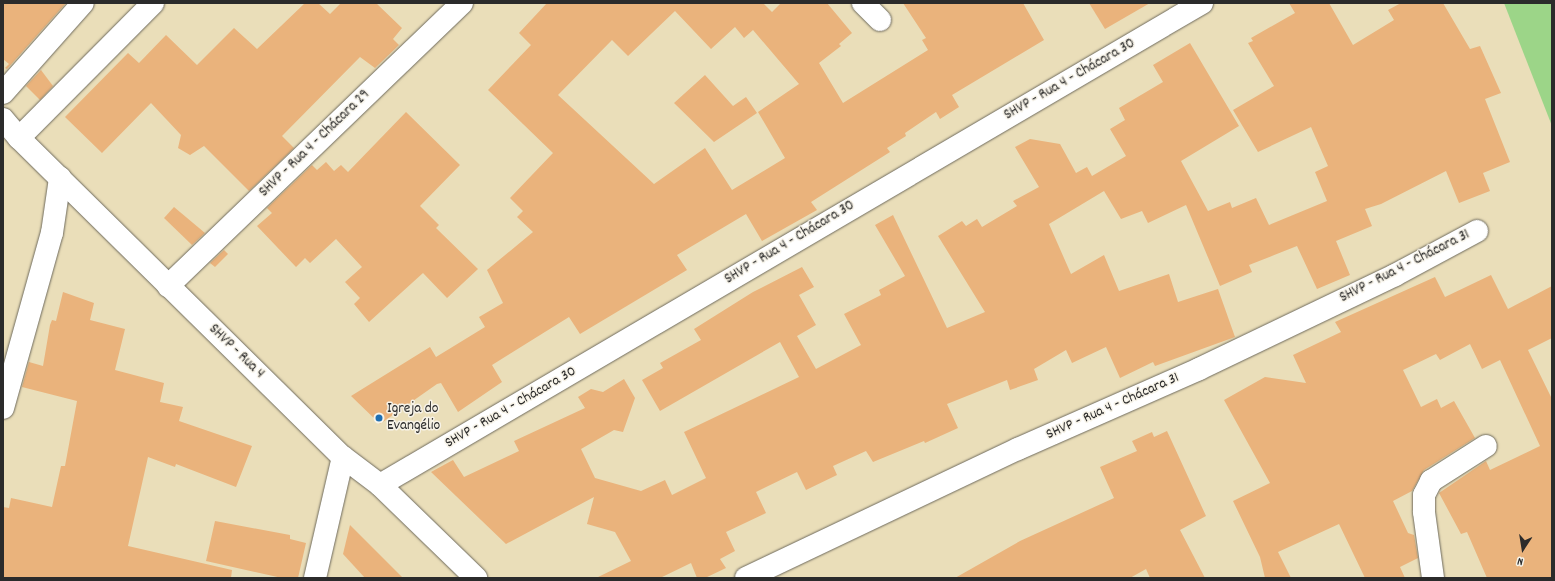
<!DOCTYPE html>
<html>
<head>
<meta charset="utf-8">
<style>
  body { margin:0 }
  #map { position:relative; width:1555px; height:581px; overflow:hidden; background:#eadeb9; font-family:Dekko,sans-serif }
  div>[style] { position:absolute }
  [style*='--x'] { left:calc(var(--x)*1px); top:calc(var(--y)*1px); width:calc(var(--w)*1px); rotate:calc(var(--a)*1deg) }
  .green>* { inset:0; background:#9cd588 }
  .building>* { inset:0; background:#eab37c }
  .roads { filter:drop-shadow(0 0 1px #6e6a5d) drop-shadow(0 0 1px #6e6a5d) }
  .minor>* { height:22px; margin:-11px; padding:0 11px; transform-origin:11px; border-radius:11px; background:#fff }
  .dots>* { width:11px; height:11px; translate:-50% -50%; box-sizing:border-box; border:2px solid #f7f3e8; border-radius:50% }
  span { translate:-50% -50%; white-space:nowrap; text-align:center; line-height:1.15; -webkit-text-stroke:3px #f7f3e8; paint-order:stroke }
  .street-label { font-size:15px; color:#2b2b2b }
  .poi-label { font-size:15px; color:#2b2b2b }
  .left { translate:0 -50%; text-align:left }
  .frame { position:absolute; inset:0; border:4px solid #2b2b2b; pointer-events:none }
  .north { position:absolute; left:1503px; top:529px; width:40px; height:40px; -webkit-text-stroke:3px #f7f3e8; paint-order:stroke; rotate:192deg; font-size:11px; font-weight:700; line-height:16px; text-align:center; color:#2b2b2b }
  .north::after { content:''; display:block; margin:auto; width:14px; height:18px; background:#2b2b2b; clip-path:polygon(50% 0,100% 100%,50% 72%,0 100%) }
</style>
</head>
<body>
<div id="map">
  <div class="green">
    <div style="clip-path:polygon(1504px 3px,1552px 3px,1552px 126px)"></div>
  </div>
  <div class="building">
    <div style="clip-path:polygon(3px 3px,66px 3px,7px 69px,5px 68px,9px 64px,3px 59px)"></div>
    <div style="clip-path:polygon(305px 3px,318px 3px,330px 14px,341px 3px,376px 3px,402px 28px,393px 39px,399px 45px,375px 68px,360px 57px,282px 136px,294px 148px,249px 191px,204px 146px,190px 155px,178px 148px,181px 135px,151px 103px,102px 153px,65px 117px,128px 53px,139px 63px,166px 35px,197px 65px,234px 28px,257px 49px)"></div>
    <div style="clip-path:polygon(evenodd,547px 3px,763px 3px,772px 12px,781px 3px,827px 3px,852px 33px,839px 44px,841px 46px,819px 63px,843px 103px,928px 50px,922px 40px,926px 38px,903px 3px,1023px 3px,1044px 40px,952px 95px,959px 107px,940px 119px,936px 112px,905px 133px,906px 136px,887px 148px,890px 152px,811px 202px,817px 210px,762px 241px,746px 214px,677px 255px,687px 270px,580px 334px,569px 317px,492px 365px,502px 382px,458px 412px,441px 383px,437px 384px,380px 424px,351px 396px,430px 347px,436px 357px,485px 327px,479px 317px,503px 303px,487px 270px,533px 232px,517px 217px,523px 211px,510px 198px,553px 153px,488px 90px,531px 45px,519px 33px,547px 3px,675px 11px,711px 49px,735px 27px,744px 38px,753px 30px,799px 84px,758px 112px,785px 158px,732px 190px,705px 148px,654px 184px,558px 95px,612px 40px,628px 56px,675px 11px)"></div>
    <div style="clip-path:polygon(1089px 3px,1150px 3px,1105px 29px)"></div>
    <div style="clip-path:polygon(1289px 3px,1329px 3px,1353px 45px,1394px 20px,1388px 10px,1401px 3px,1443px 3px,1470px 49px,1480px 46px,1501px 93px,1485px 99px,1510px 162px,1483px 173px,1490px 191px,1459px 203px,1446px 171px,1381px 204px,1365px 209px,1372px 226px,1336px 241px,1350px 275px,1317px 289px,1297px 246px,1249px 265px,1252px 272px,1220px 286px,1186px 205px,1148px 223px,1142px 211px,1121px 219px,1104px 191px,1049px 224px,1071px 274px,1104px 255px,1119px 291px,1169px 274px,1178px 302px,1218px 289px,1235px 337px,1155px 366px,1153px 362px,1120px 378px,1106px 347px,1072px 363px,1066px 350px,1034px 369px,1038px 380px,1010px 390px,1007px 380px,947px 404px,958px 428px,925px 443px,924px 441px,873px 462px,866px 451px,833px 466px,837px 475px,806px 490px,797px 472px,756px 492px,766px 513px,726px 532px,735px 551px,720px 559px,726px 568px,705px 578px,697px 578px,691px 563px,660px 578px,596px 578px,631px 561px,615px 532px,587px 524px,594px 497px,506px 544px,431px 472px,453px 460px,464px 477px,519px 451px,514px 441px,585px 408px,578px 397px,591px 389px,603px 392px,624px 379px,635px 398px,623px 432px,614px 430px,581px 449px,595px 478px,641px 491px,665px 480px,672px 495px,706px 478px,684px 432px,799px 377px,780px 342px,660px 411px,642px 380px,663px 368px,660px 363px,701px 340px,694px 329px,753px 292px,802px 267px,814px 287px,799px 295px,816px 325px,797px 336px,816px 369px,861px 345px,844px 314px,881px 295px,879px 290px,905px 276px,875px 225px,893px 215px,947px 328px,985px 312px,938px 236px,962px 221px,966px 226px,977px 219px,982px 227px,1017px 206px,1013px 201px,1039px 187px,1015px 147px,1030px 139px,1060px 144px,1076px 173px,1087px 167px,1092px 176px,1126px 156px,1110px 129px,1125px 120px,1119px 108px,1163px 82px,1153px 65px,1190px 43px,1239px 126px,1181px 161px,1208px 211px,1230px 202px,1232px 208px,1256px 198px,1269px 225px,1327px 201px,1315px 172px,1328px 166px,1311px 127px,1258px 152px,1233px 110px,1274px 86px,1248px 43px,1253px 41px,1251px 38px,1295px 13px)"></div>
    <div style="clip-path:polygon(41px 70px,53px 86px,40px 100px,26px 86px)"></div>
    <div style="clip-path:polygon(705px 75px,733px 106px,746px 97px,757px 113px,714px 142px,674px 103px)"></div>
    <div style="clip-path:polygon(406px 112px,460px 165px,420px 206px,439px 225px,436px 228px,478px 269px,447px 298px,423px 273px,369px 322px,354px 304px,360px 298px,345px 282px,362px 267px,336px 239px,310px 263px,305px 258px,296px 267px,257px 226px,272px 213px,267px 208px,312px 165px,317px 170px,326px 162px,334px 171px,341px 165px,348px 172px)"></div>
    <div style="clip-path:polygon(174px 207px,205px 233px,192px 245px,164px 218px)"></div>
    <div style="clip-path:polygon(224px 250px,228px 254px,215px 267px,210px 263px)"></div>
    <div style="clip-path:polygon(1491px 275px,1508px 309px,1552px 286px,1552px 338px,1528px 350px,1552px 399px,1552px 578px,1487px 578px,1467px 532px,1461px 534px,1439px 493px,1486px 461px,1490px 470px,1540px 446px,1500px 360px,1482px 369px,1470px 344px,1440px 360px,1436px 354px,1403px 370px,1421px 407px,1437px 399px,1441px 408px,1454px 401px,1475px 438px,1424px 470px,1412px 491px,1393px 501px,1408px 533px,1414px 535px,1418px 558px,1400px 567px,1405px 578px,1365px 578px,1339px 524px,1278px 552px,1291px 578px,1265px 578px,1260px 557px,1233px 501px,1270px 483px,1224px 400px,1265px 377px,1306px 383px,1293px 355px,1341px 332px,1335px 322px,1435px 277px,1445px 297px)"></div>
    <div style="clip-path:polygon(63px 292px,94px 303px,90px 320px,125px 329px,115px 370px,164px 383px,160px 402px,183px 407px,179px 421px,252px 446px,236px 487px,176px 464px,175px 467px,148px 457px,128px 546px,232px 570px,231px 578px,3px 578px,3px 507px,9px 508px,11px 498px,52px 507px,61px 466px,65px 466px,77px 401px,22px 387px,29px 362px,43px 366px,50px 325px,52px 320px,56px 321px)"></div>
    <div style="clip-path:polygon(1167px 431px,1206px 516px,1180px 530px,1205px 578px,1150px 578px,1146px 569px,1130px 578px,955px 578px,1020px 541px,1114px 498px,1100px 467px,1137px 451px,1132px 441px,1152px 432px,1154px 437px)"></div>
    <div style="clip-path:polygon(215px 521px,290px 535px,290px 539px,306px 543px,298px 578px,282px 578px,206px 561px)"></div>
    <div style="clip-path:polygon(350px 525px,403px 578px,365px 578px,343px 554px)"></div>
  </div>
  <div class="roads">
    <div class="minor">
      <div style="--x:863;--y:3;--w:24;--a:45"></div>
      <div style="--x:3;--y:93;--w:120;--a:-48.4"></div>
      <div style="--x:3;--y:119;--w:25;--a:50"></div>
      <div style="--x:19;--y:138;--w:455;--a:44.6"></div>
      <div style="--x:343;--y:457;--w:46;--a:37.1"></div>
      <div style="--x:380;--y:485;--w:134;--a:44.1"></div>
      <div style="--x:19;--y:138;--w:190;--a:-45.2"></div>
      <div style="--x:168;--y:286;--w:408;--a:-43.9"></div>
      <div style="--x:3;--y:408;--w:182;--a:-74.4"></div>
      <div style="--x:52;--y:233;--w:56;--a:-81.7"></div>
      <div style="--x:380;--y:485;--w:953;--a:-30.39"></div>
      <div style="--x:315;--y:578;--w:124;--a:-77"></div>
      <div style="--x:746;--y:578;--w:301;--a:-25.4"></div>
      <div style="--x:1018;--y:449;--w:198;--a:-23.8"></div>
      <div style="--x:1199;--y:369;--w:217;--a:-25.6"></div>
      <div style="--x:1395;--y:275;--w:93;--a:-28.2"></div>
      <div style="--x:1433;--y:578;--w:67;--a:-97.8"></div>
      <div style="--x:1424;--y:512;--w:17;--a:-90"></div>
      <div style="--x:1424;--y:495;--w:16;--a:-63"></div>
      <div style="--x:1431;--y:481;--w:65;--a:-32.5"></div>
    </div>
  </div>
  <div class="dots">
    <div style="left:379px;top:418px;background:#1f6fb2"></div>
  </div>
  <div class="street-label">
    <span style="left:1070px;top:80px;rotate:-30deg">SHVP - Rua 4 - Chácara 30</span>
    <span style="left:315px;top:144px;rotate:-44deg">SHVP - Rua 4 - Chácara 29</span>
    <span style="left:790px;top:243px;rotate:-31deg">SHVP - Rua 4 - Chácara 30</span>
    <span style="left:1405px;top:267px;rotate:-27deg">SHVP - Rua 4 - Chácara 31</span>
    <span style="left:236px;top:352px;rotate:44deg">SHVP - Rua 4</span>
    <span style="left:1113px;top:407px;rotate:-24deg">SHVP - Rua 4 - Chácara 31</span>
    <span style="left:511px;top:408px;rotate:-30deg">SHVP - Rua 4 - Chácara 30</span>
  </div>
  <div class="poi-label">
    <span class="left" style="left:387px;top:418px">Igreja do<br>Evangélio</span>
  </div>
  <div class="frame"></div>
  <div class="north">N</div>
</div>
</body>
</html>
